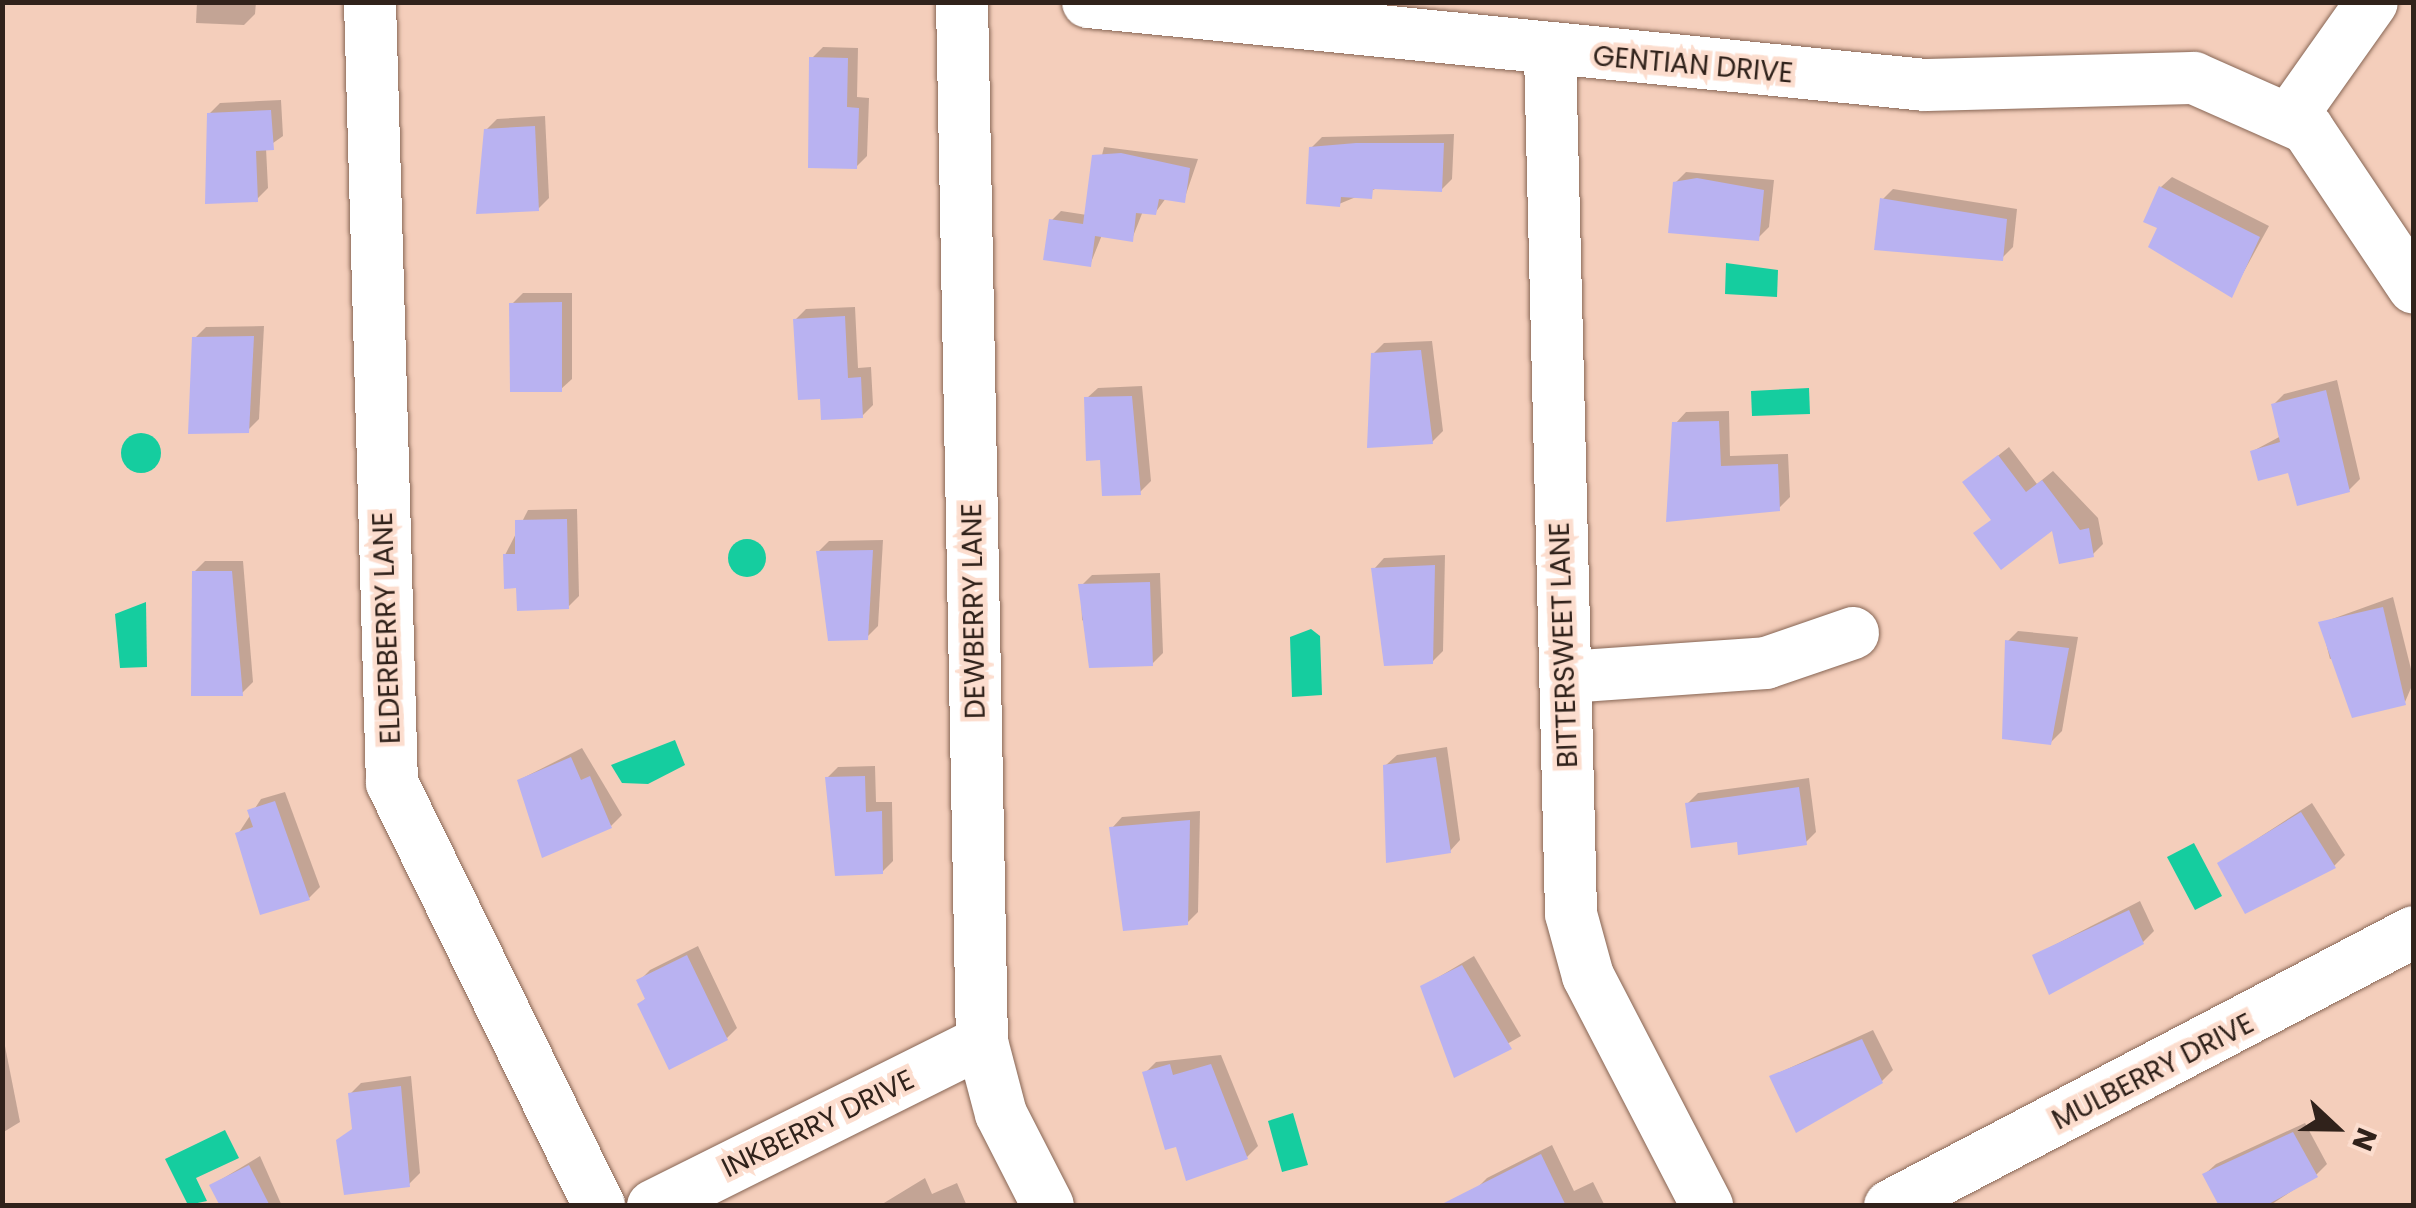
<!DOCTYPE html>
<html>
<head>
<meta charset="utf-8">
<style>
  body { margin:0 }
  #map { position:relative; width:2416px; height:1208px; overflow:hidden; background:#f4cebb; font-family:Poppins,sans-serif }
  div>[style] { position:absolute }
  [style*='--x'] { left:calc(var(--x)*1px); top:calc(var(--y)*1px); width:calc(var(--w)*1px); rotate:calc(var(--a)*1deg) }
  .water>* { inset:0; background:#15cd9f }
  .round { border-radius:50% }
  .shadow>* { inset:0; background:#0003 }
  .building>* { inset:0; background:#b9b2f1 }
  .roads { filter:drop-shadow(0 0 2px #876655) drop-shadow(0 0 2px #876655) }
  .minor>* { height:52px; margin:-26px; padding:0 26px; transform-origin:26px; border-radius:26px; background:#fff }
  span { translate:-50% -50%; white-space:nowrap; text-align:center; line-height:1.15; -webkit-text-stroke:9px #fcddce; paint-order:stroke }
  .street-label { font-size:28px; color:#30221b }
  .frame { position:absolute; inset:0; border:5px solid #30221b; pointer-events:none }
  .north { position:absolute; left:2286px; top:1078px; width:100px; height:100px; -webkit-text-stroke:8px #fcddce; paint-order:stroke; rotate:112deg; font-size:28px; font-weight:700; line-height:40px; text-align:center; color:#30221b }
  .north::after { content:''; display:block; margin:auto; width:35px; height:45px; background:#30221b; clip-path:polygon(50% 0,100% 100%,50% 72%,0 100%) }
</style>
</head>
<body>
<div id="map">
  <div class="water">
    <div style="clip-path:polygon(1726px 263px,1778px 270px,1777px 297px,1725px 294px)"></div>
    <div style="clip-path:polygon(1809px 388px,1810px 414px,1752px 416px,1751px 391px)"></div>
    <div class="round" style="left:121px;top:433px;width:40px;height:40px"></div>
    <div class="round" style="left:728px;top:539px;width:38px;height:38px"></div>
    <div style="clip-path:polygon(146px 602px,147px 667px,120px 668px,115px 614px)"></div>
    <div style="clip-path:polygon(1311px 629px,1320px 636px,1322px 695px,1292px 697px,1290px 637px)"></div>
    <div style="clip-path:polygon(675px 740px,685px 765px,648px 784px,622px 783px,611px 765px)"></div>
    <div style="clip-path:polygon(2194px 843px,2222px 896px,2195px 910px,2167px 857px)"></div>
    <div style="clip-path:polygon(1293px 1113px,1308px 1165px,1282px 1172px,1268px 1121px)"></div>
    <div style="clip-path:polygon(225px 1130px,239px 1158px,196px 1178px,207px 1201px,188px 1205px,165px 1159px)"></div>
  </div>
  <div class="shadow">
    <div style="clip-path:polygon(197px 2px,256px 2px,255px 14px,244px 25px,196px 23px)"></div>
    <div style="clip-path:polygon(823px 47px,858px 48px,857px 97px,869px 98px,867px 156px,856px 167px,812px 58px)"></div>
    <div style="clip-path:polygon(281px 100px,283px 136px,266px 148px,268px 188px,257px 199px,209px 114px,220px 103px)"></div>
    <div style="clip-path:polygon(545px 116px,549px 198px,538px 209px,486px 130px,497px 119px)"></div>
    <div style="clip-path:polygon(1454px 134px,1452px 179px,1441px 190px,1380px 187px,1339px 204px,1311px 148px,1322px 137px)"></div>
    <div style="clip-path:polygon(1104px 147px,1198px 159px,1184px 200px,1166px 198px,1155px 213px,1143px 211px,1132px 239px,1102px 235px,1090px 265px,1052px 220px,1061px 211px,1087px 215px)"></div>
    <div style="clip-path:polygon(1686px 172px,1774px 180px,1769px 227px,1758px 238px,1675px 183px)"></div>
    <div style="clip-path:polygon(2172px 177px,2269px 226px,2231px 295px,2160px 227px,2161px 187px)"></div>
    <div style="clip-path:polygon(1893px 189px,2017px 209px,2013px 247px,2002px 258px,1882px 200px)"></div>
    <div style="clip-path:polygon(523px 293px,572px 293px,572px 379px,561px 389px,512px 304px)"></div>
    <div style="clip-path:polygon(855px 307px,858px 368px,871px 367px,873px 405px,862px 416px,822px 397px,795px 320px,806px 309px)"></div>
    <div style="clip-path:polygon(264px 326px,259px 419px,248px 430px,195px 338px,206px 327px)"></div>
    <div style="clip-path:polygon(1432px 341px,1443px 431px,1432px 442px,1370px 445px,1373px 354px,1384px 343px)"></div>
    <div style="clip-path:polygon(2337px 380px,2360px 479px,2349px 490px,2253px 451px,2281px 436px,2273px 405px,2284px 394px)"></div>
    <div style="clip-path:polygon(1142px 386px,1151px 481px,1140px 492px,1103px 457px,1087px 398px,1098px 388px)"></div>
    <div style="clip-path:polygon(1729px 411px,1730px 456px,1788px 454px,1790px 497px,1779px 508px,1669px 519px,1675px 424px,1686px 412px)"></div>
    <div style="clip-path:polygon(2009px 447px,2037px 484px,2053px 471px,2098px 518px,2103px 544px,2093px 554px,1976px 473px)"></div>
    <div style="clip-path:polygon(577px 509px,579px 596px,568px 607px,518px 586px,505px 555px,528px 510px)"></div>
    <div style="clip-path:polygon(883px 540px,878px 626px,867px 637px,818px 552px,829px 541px)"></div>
    <div style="clip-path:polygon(1445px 555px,1443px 651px,1432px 662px,1374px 569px,1384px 558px)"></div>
    <div style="clip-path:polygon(205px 561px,243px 561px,253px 682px,242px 693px,194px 572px)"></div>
    <div style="clip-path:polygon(1160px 573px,1163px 653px,1152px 664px,1082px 620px,1081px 586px,1092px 575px)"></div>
    <div style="clip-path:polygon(2393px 597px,2414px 681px,2405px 702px,2340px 656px,2330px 659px,2321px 623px)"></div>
    <div style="clip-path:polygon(2018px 631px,2078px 637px,2062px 731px,2051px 742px,2007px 642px)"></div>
    <div style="clip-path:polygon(1447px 747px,1460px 840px,1450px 851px,1385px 766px,1397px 755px)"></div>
    <div style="clip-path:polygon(582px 748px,622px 815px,611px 826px,519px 780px)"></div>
    <div style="clip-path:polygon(875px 766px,876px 802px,892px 802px,893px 861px,882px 872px,827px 778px,838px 767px)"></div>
    <div style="clip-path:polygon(1809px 778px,1816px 832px,1805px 843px,1739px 839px,1687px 804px,1698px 793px)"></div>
    <div style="clip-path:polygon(285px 792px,320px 887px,309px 898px,238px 834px,261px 799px)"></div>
    <div style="clip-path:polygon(2312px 803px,2345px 855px,2334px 866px,2220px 863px)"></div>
    <div style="clip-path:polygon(1200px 811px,1198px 912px,1187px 923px,1112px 828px,1122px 817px)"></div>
    <div style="clip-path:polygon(2140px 901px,2154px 931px,2143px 942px,2035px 955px)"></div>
    <div style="clip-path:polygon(698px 946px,737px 1028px,727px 1038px,640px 1004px,647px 997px,639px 981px,650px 970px)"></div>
    <div style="clip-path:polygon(1474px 956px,1521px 1036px,1455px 1074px,1422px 987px)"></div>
    <div style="clip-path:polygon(1873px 1030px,1893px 1070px,1882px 1081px,1772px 1076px)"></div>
    <div style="clip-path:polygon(2px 1031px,20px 1122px,2px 1133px)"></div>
    <div style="clip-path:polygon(1221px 1055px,1258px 1146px,1247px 1157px,1178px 1144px,1145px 1073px,1156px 1062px)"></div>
    <div style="clip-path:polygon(411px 1076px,420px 1173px,409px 1184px,339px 1141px,355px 1127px,350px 1094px,361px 1083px)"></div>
    <div style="clip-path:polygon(2305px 1123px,2327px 1164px,2316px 1175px,2269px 1206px,2222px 1206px,2205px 1174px,2216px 1164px)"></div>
    <div style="clip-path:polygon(1552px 1145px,1574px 1191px,1593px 1182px,1605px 1206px,1485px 1206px,1476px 1189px,1487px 1178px)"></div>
    <div style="clip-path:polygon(260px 1156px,282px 1206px,223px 1206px,212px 1185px)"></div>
    <div style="clip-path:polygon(925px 1178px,932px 1194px,957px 1183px,967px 1206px,879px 1206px)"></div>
  </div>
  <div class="building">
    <div style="clip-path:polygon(809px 57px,848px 58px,847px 107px,859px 108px,857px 169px,808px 168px)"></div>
    <div style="clip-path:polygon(271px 110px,274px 150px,256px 151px,258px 202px,205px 204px,207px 113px)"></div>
    <div style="clip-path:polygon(535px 126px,539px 211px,476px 214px,484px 129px)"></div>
    <div style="clip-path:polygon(1356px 143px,1444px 143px,1442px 192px,1373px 189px,1372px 199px,1341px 197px,1340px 207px,1306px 204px,1309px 147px)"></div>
    <div style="clip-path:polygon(1121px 153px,1190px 168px,1185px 203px,1159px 199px,1156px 215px,1136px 213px,1133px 242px,1095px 236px,1091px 267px,1043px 260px,1049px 219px,1083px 224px,1092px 155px)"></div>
    <div style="clip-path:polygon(1697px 178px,1764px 190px,1759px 241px,1668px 233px,1673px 182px)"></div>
    <div style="clip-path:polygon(2159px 186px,2260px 237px,2232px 298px,2148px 247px,2157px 228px,2143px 222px)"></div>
    <div style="clip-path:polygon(1880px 198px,2007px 219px,2003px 261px,1874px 250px)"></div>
    <div style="clip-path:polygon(562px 302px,562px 392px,510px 392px,509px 303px)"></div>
    <div style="clip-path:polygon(845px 316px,848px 378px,861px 377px,863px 418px,821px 420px,820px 399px,798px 400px,793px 319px)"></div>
    <div style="clip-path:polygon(254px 336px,249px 433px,188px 434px,192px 337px)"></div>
    <div style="clip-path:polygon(1421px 350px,1433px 444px,1367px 448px,1371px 353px)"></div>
    <div style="clip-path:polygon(2326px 390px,2350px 492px,2297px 506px,2288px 473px,2258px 481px,2250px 451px,2280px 442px,2271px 404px)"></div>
    <div style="clip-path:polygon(1132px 396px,1141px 495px,1102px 496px,1100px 460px,1086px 461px,1084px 397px)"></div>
    <div style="clip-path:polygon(1719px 421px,1721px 466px,1778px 464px,1780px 511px,1666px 522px,1672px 422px)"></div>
    <div style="clip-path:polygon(1998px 455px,2026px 492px,2042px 480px,2080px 530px,2089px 528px,2094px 557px,2059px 564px,2052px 531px,2001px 570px,1973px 533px,1991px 520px,1962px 482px)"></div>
    <div style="clip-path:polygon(567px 519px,569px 609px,517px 611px,516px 588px,504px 589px,503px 554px,515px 554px,515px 520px)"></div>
    <div style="clip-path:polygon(873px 550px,868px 640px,828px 641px,816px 551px)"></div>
    <div style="clip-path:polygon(1435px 565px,1433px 664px,1384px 666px,1371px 568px)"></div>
    <div style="clip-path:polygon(192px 571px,232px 571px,243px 696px,191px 696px)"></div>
    <div style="clip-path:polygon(1150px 582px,1153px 666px,1089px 668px,1078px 584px)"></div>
    <div style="clip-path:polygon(2383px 607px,2406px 705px,2352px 718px,2318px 622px)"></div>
    <div style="clip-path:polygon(2005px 640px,2069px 648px,2051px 745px,2002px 739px)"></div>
    <div style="clip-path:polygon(571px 757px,581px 780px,590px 776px,612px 828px,542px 858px,517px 780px)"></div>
    <div style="clip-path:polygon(1436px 757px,1451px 853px,1386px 863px,1383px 765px)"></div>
    <div style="clip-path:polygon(865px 776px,866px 812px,882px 811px,883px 874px,835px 876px,825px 777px)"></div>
    <div style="clip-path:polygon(1799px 787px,1807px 845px,1738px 855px,1737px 842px,1691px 848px,1685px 803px)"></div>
    <div style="clip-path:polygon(275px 801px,310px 900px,260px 915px,235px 833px,253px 827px,247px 810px)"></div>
    <div style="clip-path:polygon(2301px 812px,2336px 868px,2245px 914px,2217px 863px)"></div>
    <div style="clip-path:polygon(1190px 820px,1188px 925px,1123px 931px,1109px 827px)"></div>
    <div style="clip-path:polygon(2129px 910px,2144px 944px,2049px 995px,2032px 955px)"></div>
    <div style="clip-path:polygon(687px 955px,728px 1040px,669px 1070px,637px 1004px,645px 999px,636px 980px)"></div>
    <div style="clip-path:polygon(1462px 965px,1512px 1049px,1454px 1078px,1420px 986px)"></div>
    <div style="clip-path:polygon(1862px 1039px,1883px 1083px,1796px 1133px,1769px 1076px)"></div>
    <div style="clip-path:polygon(1170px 1064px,1173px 1075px,1211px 1064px,1248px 1159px,1186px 1181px,1176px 1147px,1165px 1150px,1142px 1072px)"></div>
    <div style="clip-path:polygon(401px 1086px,410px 1187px,344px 1195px,336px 1140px,352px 1129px,348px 1093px)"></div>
    <div style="clip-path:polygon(2293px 1132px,2318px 1177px,2265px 1206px,2219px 1206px,2202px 1174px)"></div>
    <div style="clip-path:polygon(1541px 1154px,1566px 1206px,1438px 1206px)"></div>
    <div style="clip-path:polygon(249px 1165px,270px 1206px,220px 1206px,209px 1185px)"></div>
  </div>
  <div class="roads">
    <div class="minor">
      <div style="--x:370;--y:2;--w:781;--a:88.39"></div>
      <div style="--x:392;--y:783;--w:471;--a:63.9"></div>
      <div style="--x:962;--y:2;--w:1040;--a:88.9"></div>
      <div style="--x:982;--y:1042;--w:74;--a:75.2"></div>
      <div style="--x:1001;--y:1114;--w:103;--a:62.9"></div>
      <div style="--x:1088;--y:2;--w:841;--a:5.66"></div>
      <div style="--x:1925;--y:85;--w:269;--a:-1.5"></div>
      <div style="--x:2194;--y:78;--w:124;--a:23.9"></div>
      <div style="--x:2307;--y:128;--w:192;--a:56.2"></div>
      <div style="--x:1550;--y:53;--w:861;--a:88.6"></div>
      <div style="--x:1571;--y:914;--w:64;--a:74.7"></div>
      <div style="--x:1588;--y:976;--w:259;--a:62.6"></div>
      <div style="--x:2292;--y:115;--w:138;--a:-54.7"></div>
      <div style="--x:1567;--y:677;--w:199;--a:-4"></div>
      <div style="--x:1766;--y:663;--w:92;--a:-19"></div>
      <div style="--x:653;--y:1206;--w:368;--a:-26.5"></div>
      <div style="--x:1890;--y:1206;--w:591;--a:-27.61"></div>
    </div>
  </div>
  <div class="street-label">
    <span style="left:1693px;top:65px;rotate:5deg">GENTIAN DRIVE</span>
    <span style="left:974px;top:611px;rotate:-91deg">DEWBERRY LANE</span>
    <span style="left:387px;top:628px;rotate:-92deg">ELDERBERRY LANE</span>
    <span style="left:1564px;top:645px;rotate:-92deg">BITTERSWEET LANE</span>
    <span style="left:2153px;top:1072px;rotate:-27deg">MULBERRY DRIVE</span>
    <span style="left:818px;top:1124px;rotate:-26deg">INKBERRY DRIVE</span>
  </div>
  <div class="frame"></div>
  <div class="north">N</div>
</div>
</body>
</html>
